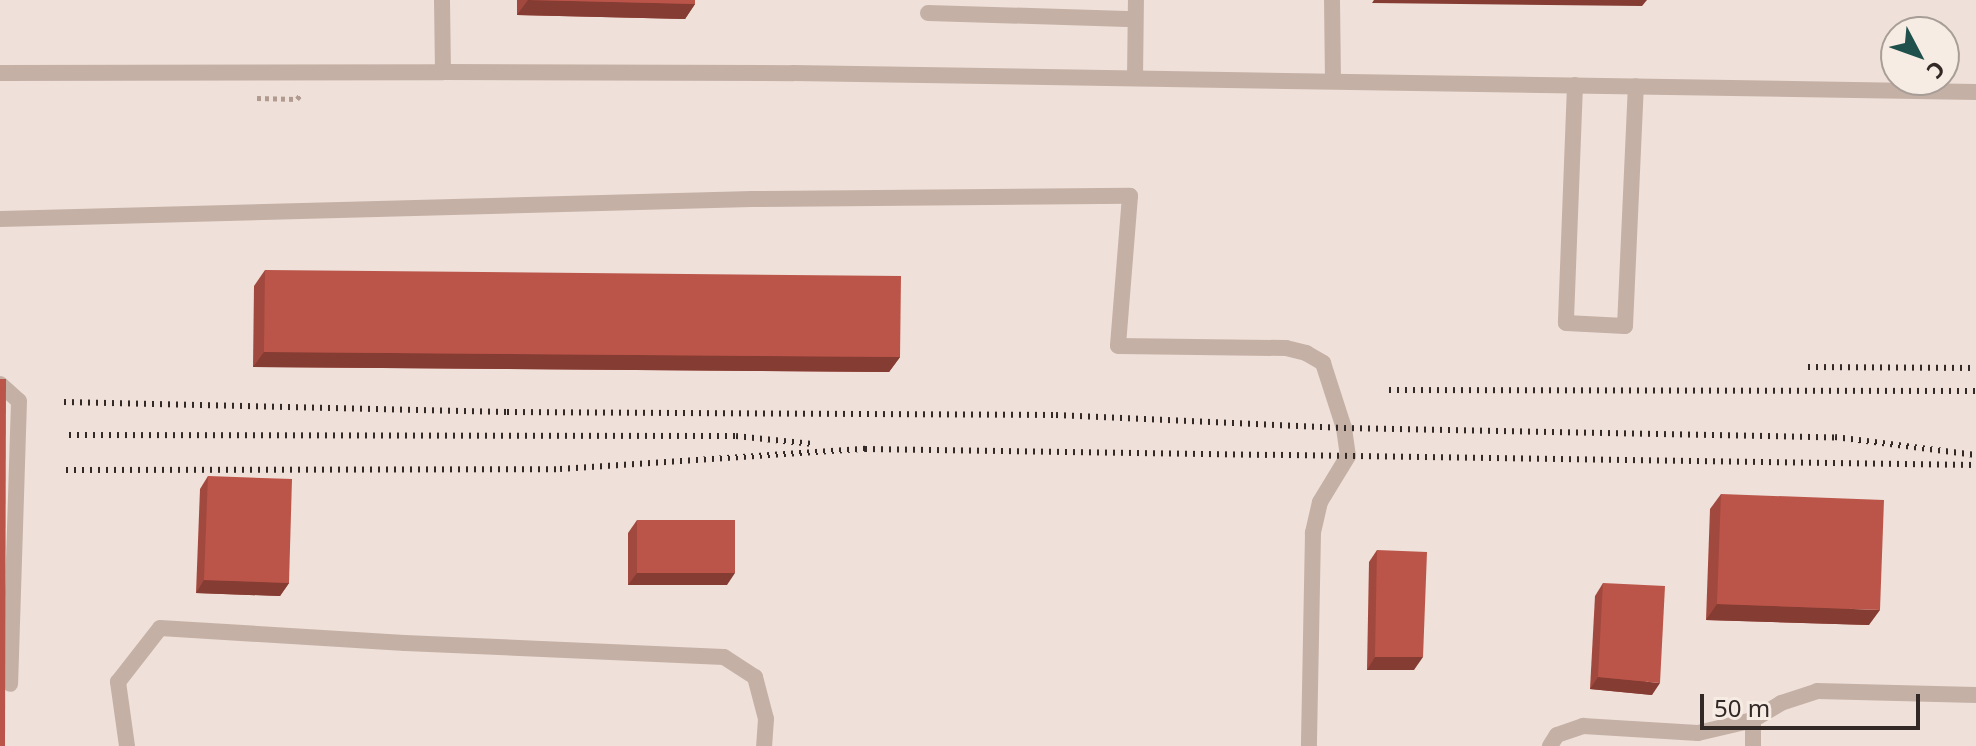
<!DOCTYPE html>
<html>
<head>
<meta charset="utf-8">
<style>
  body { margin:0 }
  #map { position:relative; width:1976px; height:746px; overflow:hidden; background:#efe1d9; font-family:"Noto Sans",sans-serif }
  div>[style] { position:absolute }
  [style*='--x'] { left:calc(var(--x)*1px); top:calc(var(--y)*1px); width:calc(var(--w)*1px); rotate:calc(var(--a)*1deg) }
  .path>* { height:5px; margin-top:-2.5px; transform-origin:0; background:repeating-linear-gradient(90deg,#b19a90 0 4px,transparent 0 8px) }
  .lane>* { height:16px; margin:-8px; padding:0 8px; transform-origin:8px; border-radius:8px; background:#c5b0a6 }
  .rail>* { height:6px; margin-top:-3px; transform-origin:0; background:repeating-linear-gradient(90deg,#322826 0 2px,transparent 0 8px) }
  .wall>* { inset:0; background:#a2493f }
  .shaded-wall>* { inset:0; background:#843c33 }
  .building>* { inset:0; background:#bc5549 }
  span { translate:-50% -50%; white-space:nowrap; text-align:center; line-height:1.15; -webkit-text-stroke:6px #f7ece4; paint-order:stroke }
  .north { position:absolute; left:1880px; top:16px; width:80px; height:80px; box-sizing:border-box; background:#f7ece4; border:2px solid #a89e98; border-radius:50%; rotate:131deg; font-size:22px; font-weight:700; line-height:32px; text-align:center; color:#322826 }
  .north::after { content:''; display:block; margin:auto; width:28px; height:36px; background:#1f504c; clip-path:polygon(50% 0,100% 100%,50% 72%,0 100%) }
  .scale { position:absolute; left:1700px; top:694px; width:220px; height:36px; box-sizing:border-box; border:4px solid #322826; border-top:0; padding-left:10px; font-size:24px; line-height:28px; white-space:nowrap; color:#322826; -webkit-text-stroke:6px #f7ece4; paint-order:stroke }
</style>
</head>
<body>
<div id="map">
  <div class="path">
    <div style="--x:257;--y:98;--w:40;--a:1.4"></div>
    <div style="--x:297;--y:99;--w:6;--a:-51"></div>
  </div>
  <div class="lane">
    <div style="--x:1332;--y:0;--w:81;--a:89.3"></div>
    <div style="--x:928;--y:13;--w:207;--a:1.7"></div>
    <div style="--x:443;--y:72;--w:350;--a:0.2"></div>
    <div style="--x:793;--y:73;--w:1183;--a:0.92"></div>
    <div style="--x:0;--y:73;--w:443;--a:-0.1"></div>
    <div style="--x:443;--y:72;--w:72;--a:-90.8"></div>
    <div style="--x:1135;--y:78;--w:78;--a:-89.3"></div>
    <div style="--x:1575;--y:85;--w:238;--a:92.2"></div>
    <div style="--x:1566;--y:323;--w:59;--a:2.9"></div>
    <div style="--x:1625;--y:326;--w:240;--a:-87.4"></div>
    <div style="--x:0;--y:219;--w:752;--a:-1.52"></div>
    <div style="--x:752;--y:199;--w:378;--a:-0.5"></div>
    <div style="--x:1130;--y:196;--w:150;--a:94.6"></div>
    <div style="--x:1118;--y:346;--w:168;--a:0.7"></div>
    <div style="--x:1286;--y:348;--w:21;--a:14"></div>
    <div style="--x:1306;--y:353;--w:20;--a:30"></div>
    <div style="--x:1323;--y:363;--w:68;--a:72.1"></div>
    <div style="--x:1344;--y:428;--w:28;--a:82"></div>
    <div style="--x:1348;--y:456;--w:54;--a:121.3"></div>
    <div style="--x:1320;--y:502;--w:32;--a:103"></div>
    <div style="--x:1313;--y:533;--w:213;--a:91.1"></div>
    <div style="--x:0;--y:384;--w:25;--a:42"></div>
    <div style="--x:19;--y:401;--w:283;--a:91.8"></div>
    <div style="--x:127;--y:746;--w:65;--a:-98"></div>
    <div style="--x:118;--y:682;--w:68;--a:-52.1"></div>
    <div style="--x:160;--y:628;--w:245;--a:3.5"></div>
    <div style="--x:405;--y:643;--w:319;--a:2.5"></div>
    <div style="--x:724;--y:657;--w:37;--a:33"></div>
    <div style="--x:755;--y:677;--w:43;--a:75.3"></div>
    <div style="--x:766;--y:719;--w:27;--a:94"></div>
    <div style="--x:1550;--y:746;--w:13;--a:-58"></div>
    <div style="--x:1557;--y:735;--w:28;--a:-19"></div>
    <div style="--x:1583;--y:726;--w:115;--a:3.5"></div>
    <div style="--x:1698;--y:733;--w:57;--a:-13.3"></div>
    <div style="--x:1753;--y:720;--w:33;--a:-31"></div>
    <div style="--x:1781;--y:703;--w:38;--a:-18"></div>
    <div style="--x:1817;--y:691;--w:159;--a:1.4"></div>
    <div style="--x:1753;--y:746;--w:26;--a:-90"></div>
  </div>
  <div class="rail">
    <div style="--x:1808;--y:367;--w:168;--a:0.3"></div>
    <div style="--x:1389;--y:390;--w:587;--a:0.1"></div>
    <div style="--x:64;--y:402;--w:443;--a:1.3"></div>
    <div style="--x:507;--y:412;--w:549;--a:0.31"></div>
    <div style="--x:1056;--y:415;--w:288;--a:2.6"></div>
    <div style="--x:1344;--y:428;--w:491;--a:1.1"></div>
    <div style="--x:1835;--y:437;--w:142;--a:7.3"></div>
    <div style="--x:69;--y:435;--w:667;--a:0.09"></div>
    <div style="--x:736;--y:436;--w:77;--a:5.9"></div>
    <div style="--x:66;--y:470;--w:494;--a:-0.1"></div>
    <div style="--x:560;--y:469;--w:306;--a:-3.8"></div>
    <div style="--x:865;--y:449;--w:1111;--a:0.83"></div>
  </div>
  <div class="wall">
    <div style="clip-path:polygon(517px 0,695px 0,695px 4px,685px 19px,517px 15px)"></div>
    <div style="clip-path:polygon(265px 270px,900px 357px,889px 372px,253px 367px,254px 286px)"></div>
    <div style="clip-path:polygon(208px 476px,289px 583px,280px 596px,196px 593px,200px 489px)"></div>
    <div style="clip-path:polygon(1721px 494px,1869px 625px,1706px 620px,1710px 509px)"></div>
    <div style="clip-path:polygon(637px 520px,727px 585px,628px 585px,628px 533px)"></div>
    <div style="clip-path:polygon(1377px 550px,1414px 670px,1367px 670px,1369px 562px)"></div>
    <div style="clip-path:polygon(1603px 583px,1652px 695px,1590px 689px,1595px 596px)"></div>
  </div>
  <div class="shaded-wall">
    <div style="clip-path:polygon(528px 0,695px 4px,685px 19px,517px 15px)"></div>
    <div style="clip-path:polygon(1374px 0,1647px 0,1642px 6px,1372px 3px)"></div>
    <div style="clip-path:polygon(264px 352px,900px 357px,889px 372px,253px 367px)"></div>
    <div style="clip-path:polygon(637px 573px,735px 573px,727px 585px,628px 585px)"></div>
    <div style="clip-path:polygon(204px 580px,289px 583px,280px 596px,196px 593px)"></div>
    <div style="clip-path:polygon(1717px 604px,1880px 610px,1869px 625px,1706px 620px)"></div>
    <div style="clip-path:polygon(1375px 657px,1423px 657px,1414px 670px,1367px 670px)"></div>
    <div style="clip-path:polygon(1598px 677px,1660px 683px,1652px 695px,1590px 689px)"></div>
  </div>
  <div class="building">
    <div style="clip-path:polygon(529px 0,695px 0,695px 4px)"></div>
    <div style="clip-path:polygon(265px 270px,901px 276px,900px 357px,264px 352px)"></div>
    <div style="clip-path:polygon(0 379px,6px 379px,5px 746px,0 746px)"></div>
    <div style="clip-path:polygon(208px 476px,292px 479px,289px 583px,204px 580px)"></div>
    <div style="clip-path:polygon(1721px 494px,1884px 500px,1880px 610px,1717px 604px)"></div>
    <div style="clip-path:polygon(637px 520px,735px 520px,735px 573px,637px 573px)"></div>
    <div style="clip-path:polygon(1377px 550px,1427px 552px,1423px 657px,1375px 657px)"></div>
    <div style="clip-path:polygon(1603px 583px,1665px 586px,1660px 683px,1598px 677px)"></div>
  </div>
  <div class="north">С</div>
  <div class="scale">50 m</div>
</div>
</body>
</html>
